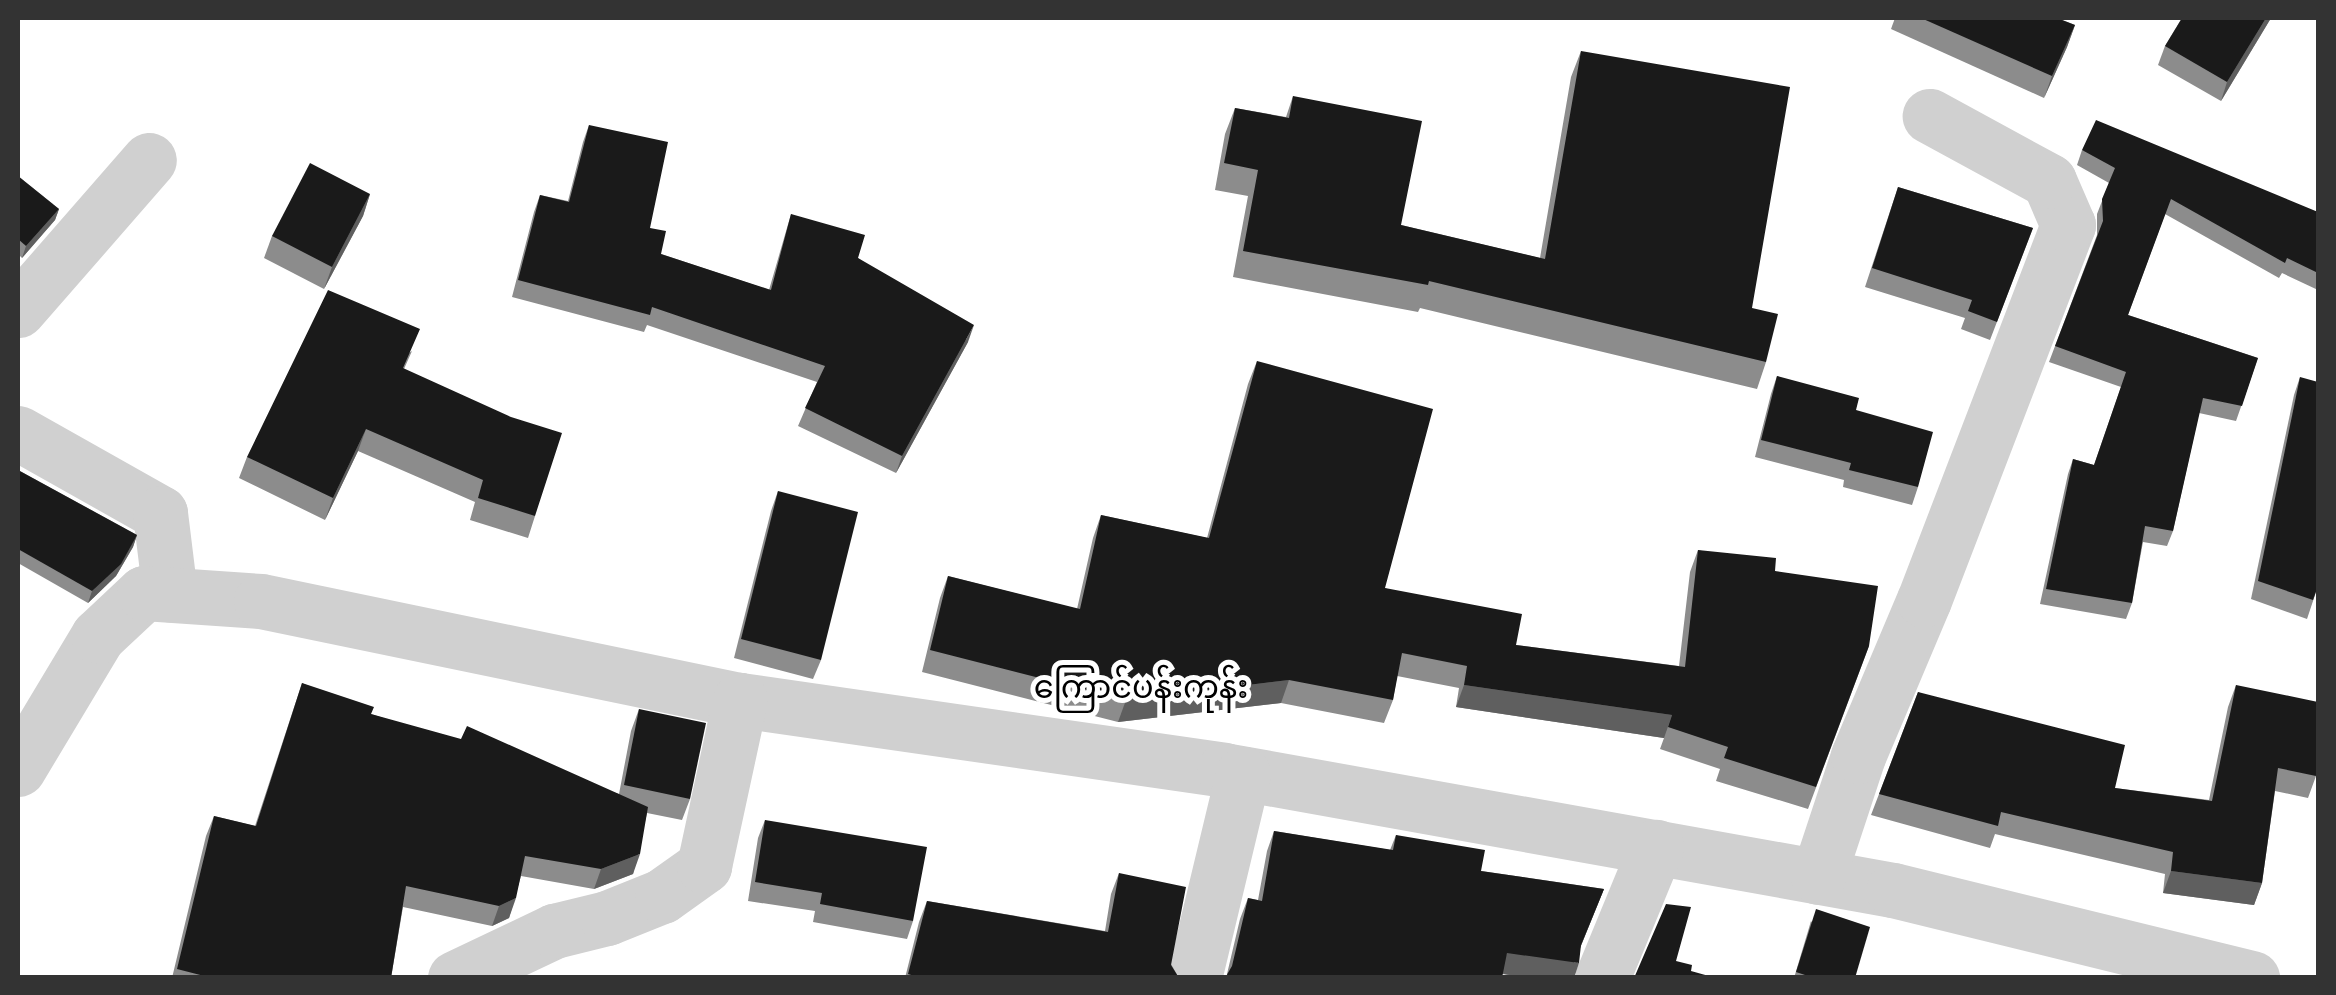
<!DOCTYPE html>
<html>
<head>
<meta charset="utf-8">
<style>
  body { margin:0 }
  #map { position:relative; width:2336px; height:995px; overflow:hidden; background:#fff; font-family:Inter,"Noto Sans Myanmar",sans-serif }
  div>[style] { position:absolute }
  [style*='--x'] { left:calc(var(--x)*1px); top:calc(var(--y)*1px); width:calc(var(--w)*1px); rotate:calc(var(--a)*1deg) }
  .street>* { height:55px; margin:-27.5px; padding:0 27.5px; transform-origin:27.5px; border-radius:27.5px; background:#d0d0d0 }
  .wall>* { inset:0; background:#8c8c8c }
  .shaded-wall>* { inset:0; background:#5f5f5f }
  .building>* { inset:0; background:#1a1a1a }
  span { translate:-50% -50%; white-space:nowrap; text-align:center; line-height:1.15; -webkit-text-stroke:10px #fff; paint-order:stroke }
  .quarter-label { font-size:32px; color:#000 }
  .frame { position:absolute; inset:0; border:20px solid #333; pointer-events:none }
</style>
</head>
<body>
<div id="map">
  <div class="street">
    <div style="--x:18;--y:310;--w:199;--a:-48.9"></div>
    <div style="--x:18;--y:433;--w:163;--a:29.4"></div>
    <div style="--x:160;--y:513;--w:82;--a:83"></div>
    <div style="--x:18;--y:769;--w:155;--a:-59"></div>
    <div style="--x:98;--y:636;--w:63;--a:-43.1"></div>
    <div style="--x:144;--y:593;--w:117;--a:3.9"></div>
    <div style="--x:261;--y:601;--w:489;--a:11.7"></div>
    <div style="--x:740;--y:700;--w:489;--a:8.2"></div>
    <div style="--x:1224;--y:770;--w:680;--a:10.17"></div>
    <div style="--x:1893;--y:890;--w:370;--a:13.8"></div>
    <div style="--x:1818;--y:877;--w:127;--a:-71.7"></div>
    <div style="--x:1858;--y:756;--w:169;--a:-67.1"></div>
    <div style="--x:1924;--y:600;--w:402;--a:-69"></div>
    <div style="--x:2068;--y:225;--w:48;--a:-113.4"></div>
    <div style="--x:2049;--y:181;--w:136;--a:-151.4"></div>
    <div style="--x:455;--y:978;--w:110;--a:-25.4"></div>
    <div style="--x:554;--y:931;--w:55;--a:-13.8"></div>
    <div style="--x:607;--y:918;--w:59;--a:-21.8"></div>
    <div style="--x:662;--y:896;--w:52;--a:-35.5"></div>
    <div style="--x:704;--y:866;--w:170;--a:-77.8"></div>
    <div style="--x:1194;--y:978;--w:210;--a:-76.5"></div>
    <div style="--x:1602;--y:978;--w:142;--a:-67.6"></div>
  </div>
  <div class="wall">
    <div style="clip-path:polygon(1895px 18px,2057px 18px,2075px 25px,2067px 47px,2044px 98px,1891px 29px)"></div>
    <div style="clip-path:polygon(2182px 18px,2271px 18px,2221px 101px,2158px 65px,2165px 46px)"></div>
    <div style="clip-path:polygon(1581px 51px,1752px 308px,1766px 362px,1757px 389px,1420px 308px,1418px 312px,1233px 277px,1248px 196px,1215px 190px,1225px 134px,1235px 108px,1286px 117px,1293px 96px,1401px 225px,1540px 258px,1571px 77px)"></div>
    <div style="clip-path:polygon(589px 125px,650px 228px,661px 254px,769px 290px,791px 214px,858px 258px,968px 342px,896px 473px,798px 426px,817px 382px,647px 325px,644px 332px,512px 297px,534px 212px,540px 195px,568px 201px,583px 142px)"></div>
    <div style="clip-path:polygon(2082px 150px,2318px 212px,2318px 290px,2282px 273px,2279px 278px,2165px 214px,2128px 315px,2258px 358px,2236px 421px,2199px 413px,2173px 531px,2167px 546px,2143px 542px,2132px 603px,2126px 619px,2040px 604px,2068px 474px,2073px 459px,2094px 465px,2121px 387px,2049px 362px,2097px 235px,2097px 214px,2109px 183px,2077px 165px)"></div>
    <div style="clip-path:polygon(18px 176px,59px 209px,55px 220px,22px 258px,18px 254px)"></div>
    <div style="clip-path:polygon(1898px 187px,2033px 228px,1990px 340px,1961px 329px,1965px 318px,1865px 287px)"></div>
    <div style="clip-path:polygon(370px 194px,363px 216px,324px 289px,264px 258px,272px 236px)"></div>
    <div style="clip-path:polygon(412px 351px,404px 369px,535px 516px,528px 538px,470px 520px,475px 502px,358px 451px,325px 520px,239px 478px,247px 457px)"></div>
    <div style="clip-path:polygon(1257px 361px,1385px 588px,1516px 645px,1679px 666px,1690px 572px,1698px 550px,1775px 571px,1869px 646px,1808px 809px,1716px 781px,1720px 769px,1660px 749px,1664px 738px,1456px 707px,1459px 688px,1397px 676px,1393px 700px,1384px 723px,1281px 703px,1118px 722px,922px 672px,940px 598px,948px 576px,1077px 609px,1093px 538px,1101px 515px,1207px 538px,1248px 384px)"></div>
    <div style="clip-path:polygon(1777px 376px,1856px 410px,1918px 487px,1912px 505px,1843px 487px,1844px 480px,1755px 457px,1771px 394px)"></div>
    <div style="clip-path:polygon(2300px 377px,2318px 586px,2307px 619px,2251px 599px,2294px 395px)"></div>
    <div style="clip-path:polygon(18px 470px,137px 535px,133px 547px,116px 576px,88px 603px,18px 563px)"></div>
    <div style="clip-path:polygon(778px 491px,821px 660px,813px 679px,734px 658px,771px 511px)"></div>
    <div style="clip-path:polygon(302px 683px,371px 714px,619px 794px,631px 731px,639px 709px,690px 799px,682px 820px,647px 813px,633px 874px,594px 889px,521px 876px,509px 918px,492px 926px,403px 907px,391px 978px,172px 978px,206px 836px,214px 816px,255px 826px)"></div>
    <div style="clip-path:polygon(2236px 685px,2316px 776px,2308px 798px,2275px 791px,2262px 883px,2254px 905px,2163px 893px,2165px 874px,1995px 834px,1990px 848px,1871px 815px,1918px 692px,2115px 788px,2209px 800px,2228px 707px)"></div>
    <div style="clip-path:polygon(765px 820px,913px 921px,907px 939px,813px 922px,815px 911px,748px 901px,758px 838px)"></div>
    <div style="clip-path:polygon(1274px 831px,1390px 850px,1396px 835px,1481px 871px,1604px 889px,1580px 948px,1574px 978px,1526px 978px,1502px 974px,1227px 974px,1240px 919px,1248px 898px,1258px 900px,1267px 851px)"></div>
    <div style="clip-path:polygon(1119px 873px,1179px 978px,905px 978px,919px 922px,927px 901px,1105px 931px,1111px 894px)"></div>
    <div style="clip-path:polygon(1811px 921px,1855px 978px,1794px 978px)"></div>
  </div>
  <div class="shaded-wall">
    <div style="clip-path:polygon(2266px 18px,2271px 18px,2221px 101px,2227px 82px)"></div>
    <div style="clip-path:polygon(2075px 25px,2067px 47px,2044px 98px,2052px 76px)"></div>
    <div style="clip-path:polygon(370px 194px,363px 216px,324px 289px,332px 267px)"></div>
    <div style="clip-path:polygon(59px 209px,55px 220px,22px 258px,26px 246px)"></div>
    <div style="clip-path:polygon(974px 325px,968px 342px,896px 473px,902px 456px)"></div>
    <div style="clip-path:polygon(366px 429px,358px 451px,325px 520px,333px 498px)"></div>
    <div style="clip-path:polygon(137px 535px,133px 547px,116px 576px,88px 603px,92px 591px)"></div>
    <div style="clip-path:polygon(1289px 680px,1281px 703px,1118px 722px,1126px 700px)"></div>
    <div style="clip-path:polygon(1464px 685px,1672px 715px,1664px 738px,1456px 707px)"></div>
    <div style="clip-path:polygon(640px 854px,633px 874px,594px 889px,601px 869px)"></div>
    <div style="clip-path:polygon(2171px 871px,2262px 883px,2254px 905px,2163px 893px)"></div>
    <div style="clip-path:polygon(1604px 889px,1574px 963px,1579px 963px,1574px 978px,1526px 978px,1499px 973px,1507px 953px)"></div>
    <div style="clip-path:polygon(516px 898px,509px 918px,492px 926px,499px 906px)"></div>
  </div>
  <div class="building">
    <div style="clip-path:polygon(1921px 18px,2057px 18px,2075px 25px,2052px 76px)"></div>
    <div style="clip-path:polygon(2182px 18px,2266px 18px,2227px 82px,2165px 46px)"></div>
    <div style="clip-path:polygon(1581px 51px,1790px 87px,1752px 308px,1778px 314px,1766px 362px,1429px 281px,1428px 285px,1243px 251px,1258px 170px,1224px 163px,1235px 108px,1289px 118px,1293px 96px,1422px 121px,1401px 225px,1545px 259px)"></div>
    <div style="clip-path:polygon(2096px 120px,2318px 212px,2318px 273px,2287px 258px,2285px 263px,2171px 199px,2128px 315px,2258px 358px,2242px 406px,2203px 398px,2173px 531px,2145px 526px,2132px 603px,2046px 589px,2073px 459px,2094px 465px,2126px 372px,2055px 346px,2103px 221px,2102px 199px,2115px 168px,2082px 150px)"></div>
    <div style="clip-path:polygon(589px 125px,668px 142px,650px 228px,666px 231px,661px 254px,771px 290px,791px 214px,865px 235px,858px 258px,974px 325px,902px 456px,805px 408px,825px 366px,652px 307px,650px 315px,518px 280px,540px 195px,569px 202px)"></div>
    <div style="clip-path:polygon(310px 163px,370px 194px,332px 267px,272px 236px)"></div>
    <div style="clip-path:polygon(18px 176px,59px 209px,26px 246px,18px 239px)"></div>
    <div style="clip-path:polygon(1898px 187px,2033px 228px,1997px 322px,1968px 311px,1972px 300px,1872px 268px)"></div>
    <div style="clip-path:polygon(328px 290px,420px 329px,403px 368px,511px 417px,562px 433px,535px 516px,478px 498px,483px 480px,366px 429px,333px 498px,247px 457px)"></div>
    <div style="clip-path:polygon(1257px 361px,1433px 409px,1385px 588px,1522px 614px,1516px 645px,1685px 667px,1698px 550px,1776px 558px,1775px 571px,1878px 586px,1869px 646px,1816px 787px,1724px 758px,1728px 747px,1668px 727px,1672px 715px,1464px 685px,1467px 666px,1402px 653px,1393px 700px,1289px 680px,1126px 700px,930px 650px,948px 576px,1080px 609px,1101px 515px,1209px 538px)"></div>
    <div style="clip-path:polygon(1777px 376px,1859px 398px,1856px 410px,1933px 432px,1918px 487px,1849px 470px,1851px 463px,1761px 440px)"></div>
    <div style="clip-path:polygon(2300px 377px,2318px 382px,2318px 586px,2313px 600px,2258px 581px)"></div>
    <div style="clip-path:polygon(18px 470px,137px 535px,121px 564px,92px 591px,18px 549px)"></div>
    <div style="clip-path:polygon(778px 491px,858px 512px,821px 660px,741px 639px)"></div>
    <div style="clip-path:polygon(302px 683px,374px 707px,371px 714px,461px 739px,467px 726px,648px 807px,640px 854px,601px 869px,525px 856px,516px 898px,499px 906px,406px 886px,391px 978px,212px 978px,177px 969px,214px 816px,256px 826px)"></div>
    <div style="clip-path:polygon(2236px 685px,2318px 702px,2318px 762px,2316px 776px,2278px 768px,2262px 883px,2171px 871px,2173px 852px,2001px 812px,1998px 826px,1879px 794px,1918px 692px,2125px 745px,2115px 788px,2212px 801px)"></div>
    <div style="clip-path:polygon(639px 709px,706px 723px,690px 799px,624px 785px)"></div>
    <div style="clip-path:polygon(765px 820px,927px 847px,913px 921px,820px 904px,822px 893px,755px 882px)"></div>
    <div style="clip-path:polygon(1274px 831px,1393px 850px,1396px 835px,1485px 850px,1481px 871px,1604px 889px,1581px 945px,1579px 963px,1507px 953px,1502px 978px,1225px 978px,1232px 966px,1248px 898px,1262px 901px)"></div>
    <div style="clip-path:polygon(1119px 873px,1186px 887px,1171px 965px,1179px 978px,921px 978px,908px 974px,927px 901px,1108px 932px)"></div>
    <div style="clip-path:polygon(1666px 904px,1691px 907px,1676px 961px,1692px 965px,1691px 971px,1716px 978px,1634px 978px)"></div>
    <div style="clip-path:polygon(1816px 909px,1870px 927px,1855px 978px,1814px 978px,1796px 972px)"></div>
  </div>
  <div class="quarter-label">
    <span style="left:1141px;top:687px">ကြောင်ပန်းကုန်း</span>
  </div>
  <div class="frame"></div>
</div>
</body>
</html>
